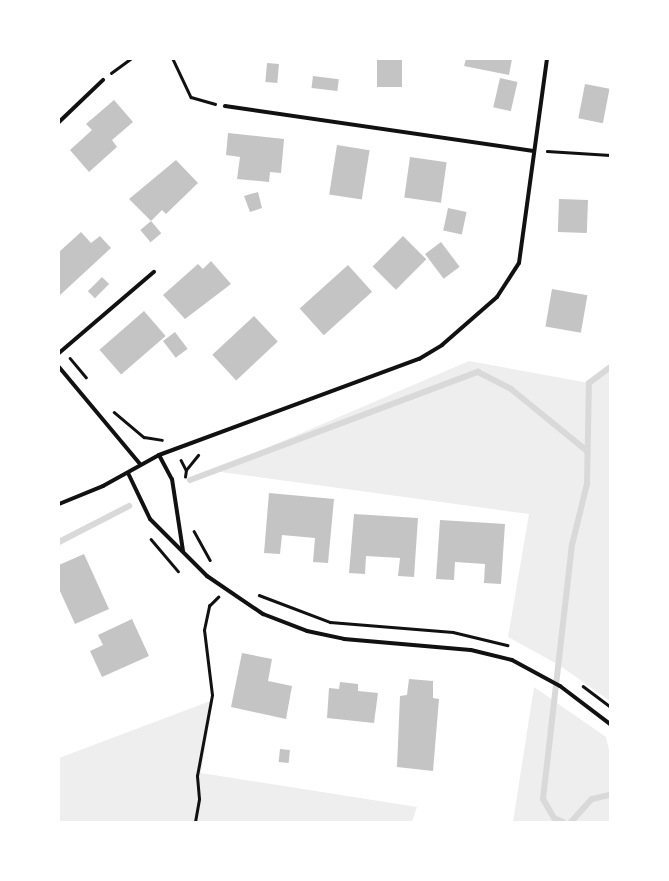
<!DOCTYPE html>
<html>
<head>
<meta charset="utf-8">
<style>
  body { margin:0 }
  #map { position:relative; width:669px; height:881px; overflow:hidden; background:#fff; font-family:"Golos Text",sans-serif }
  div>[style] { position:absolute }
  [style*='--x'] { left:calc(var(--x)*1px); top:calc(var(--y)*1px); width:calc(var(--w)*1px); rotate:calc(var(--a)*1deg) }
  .green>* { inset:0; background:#eee }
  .stream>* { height:6px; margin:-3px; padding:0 3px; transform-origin:3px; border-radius:3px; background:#d9d9d9 }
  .building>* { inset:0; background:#c4c4c4; transform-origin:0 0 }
  .path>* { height:2.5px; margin:-1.25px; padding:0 1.25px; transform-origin:1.25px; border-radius:1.25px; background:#111 }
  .minor>* { height:4px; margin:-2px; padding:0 2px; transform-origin:2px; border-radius:2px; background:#111 }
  span { translate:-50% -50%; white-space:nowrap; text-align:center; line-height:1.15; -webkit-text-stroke:3px #fff; paint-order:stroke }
  .frame { position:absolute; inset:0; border:60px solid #fff; pointer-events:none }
</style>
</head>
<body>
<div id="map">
  <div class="green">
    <div style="clip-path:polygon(469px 361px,589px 383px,610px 367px,610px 701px,559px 665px,508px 637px,529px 514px,213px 471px)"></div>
    <div style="clip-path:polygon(534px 687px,606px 737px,610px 754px,610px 822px,513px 822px)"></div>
    <div style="clip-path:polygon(213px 700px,201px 773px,417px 807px,412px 822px,59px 822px,59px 758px)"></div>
  </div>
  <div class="stream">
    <div style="--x:190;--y:480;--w:308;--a:-20.6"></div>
    <div style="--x:478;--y:372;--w:37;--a:27"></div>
    <div style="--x:511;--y:389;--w:98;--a:39.2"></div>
    <div style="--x:59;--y:542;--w:79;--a:-27.2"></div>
    <div style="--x:563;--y:822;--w:10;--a:-156"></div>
    <div style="--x:554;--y:818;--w:22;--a:-120"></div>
    <div style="--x:543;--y:799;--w:256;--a:-83.5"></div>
    <div style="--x:572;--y:545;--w:63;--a:-76.2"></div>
    <div style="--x:587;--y:484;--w:101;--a:-88.9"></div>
    <div style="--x:589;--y:383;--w:26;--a:-37"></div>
    <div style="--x:571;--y:822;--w:31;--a:-48"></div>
    <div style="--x:592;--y:799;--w:18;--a:-13"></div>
  </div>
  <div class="building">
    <div style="left:377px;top:59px;width:25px;height:28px"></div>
    <div style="clip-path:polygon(466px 59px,512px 59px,509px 75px,464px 66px)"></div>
    <div style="left:267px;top:63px;width:12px;height:19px;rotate:5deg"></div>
    <div style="left:313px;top:76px;width:26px;height:12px;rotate:7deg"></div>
    <div style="left:500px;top:78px;width:18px;height:30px;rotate:13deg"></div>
    <div style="left:585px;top:84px;width:25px;height:35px;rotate:11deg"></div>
    <div style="clip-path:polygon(114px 100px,133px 122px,112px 140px,117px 147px,89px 172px,70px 150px,92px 130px,86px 124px)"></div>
    <div style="clip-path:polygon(228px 133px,284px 139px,281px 173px,270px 172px,269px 182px,237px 179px,240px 157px,226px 155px)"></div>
    <div style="left:337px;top:145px;width:33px;height:50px;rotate:9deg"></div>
    <div style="left:410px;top:157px;width:37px;height:41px;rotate:8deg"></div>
    <div style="clip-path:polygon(176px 160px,198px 183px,166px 214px,162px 210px,151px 221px,129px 199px)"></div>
    <div style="clip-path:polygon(258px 192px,262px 208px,250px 212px,244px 196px)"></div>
    <div style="left:559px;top:199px;width:29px;height:33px;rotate:2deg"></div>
    <div style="left:448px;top:208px;width:19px;height:23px;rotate:12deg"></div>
    <div style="left:151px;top:221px;width:16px;height:14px;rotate:50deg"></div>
    <div style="clip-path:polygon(81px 232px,91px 243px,100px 236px,111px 248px,59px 296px,59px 252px)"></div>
    <div style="left:403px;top:236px;width:33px;height:43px;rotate:45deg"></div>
    <div style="left:441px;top:242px;width:31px;height:20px;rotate:53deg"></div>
    <div style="clip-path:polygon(211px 261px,231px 284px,185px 319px,163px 295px,198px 264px,203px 269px)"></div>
    <div style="left:348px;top:265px;width:36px;height:65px;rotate:48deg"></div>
    <div style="left:102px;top:277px;width:10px;height:20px;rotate:45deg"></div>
    <div style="left:552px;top:289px;width:36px;height:38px;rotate:10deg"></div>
    <div style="left:144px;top:311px;width:33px;height:59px;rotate:49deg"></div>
    <div style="left:254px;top:316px;width:35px;height:57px;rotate:47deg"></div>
    <div style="left:175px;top:332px;width:21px;height:15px;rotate:53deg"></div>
    <div style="clip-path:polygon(269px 493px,334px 499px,328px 563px,313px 562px,315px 538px,282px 535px,280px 554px,264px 553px)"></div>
    <div style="clip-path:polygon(354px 514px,418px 518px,414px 577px,398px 576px,400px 558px,366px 556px,365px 574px,349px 573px)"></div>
    <div style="clip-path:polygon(440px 520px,505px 524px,501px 584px,484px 583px,485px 564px,455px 562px,454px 580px,436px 579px)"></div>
    <div style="clip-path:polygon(84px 554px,109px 609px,75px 624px,59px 589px,59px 565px)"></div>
    <div style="clip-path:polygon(132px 619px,149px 656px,102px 677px,90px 651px,103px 645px,98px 635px)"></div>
    <div style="clip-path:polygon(242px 653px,272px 659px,268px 681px,292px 686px,286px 719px,231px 707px)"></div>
    <div style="clip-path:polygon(409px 679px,433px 681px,433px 698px,439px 699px,433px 771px,397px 767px,400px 696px,407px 695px)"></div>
    <div style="clip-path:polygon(340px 682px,358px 684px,358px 691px,378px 693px,374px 723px,327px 718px,329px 688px,339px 689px)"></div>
    <div style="left:280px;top:749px;width:10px;height:13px;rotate:6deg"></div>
  </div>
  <div class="path">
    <div style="--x:173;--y:59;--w:42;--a:64.7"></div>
    <div style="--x:191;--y:97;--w:25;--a:16"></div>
    <div style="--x:111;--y:73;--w:24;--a:-36"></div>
    <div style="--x:547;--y:151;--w:63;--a:3.6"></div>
    <div style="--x:70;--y:358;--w:25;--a:50"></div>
    <div style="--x:114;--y:412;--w:39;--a:40"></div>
    <div style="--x:144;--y:437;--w:18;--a:9"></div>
    <div style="--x:181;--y:460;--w:11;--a:63"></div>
    <div style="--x:185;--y:477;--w:7;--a:-82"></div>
    <div style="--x:186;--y:470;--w:19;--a:-51"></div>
    <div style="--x:194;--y:531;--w:33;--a:61"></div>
    <div style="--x:151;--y:539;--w:42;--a:49.8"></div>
    <div style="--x:259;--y:595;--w:76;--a:20.8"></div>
    <div style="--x:330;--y:622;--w:123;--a:4.6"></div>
    <div style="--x:453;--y:632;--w:56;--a:13.5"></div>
    <div style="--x:583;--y:686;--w:34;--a:37"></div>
    <div style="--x:195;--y:822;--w:23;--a:-80"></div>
    <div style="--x:199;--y:799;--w:23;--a:-95"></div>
    <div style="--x:197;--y:776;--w:82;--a:-79.5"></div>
    <div style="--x:212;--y:695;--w:65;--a:-97"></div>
    <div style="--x:204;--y:630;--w:25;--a:-78"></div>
    <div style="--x:209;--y:606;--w:13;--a:-45"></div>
  </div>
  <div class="minor">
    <div style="--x:225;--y:106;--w:310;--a:8.3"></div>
    <div style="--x:59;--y:122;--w:61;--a:-43.7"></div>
    <div style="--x:59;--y:353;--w:125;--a:-40.5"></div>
    <div style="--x:59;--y:367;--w:126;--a:50.1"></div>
    <div style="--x:159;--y:455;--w:27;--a:62"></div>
    <div style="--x:172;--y:479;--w:73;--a:81.3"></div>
    <div style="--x:128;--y:473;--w:51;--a:64.4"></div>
    <div style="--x:150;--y:519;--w:81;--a:45"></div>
    <div style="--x:207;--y:576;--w:68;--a:34.2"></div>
    <div style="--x:263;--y:614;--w:47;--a:21.1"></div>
    <div style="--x:307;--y:631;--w:38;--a:12"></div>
    <div style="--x:344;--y:639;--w:127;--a:5"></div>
    <div style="--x:471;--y:650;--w:42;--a:13.7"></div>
    <div style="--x:512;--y:660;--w:55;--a:28.4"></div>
    <div style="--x:560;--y:686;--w:63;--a:37.2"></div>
    <div style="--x:59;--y:504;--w:48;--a:-22.2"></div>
    <div style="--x:103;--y:486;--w:64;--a:-29"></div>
    <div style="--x:159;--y:455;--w:277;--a:-20.3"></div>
    <div style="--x:419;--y:359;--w:27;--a:-31"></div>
    <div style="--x:442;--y:345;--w:73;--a:-41.1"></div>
    <div style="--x:497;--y:297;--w:40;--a:-57.1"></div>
    <div style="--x:519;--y:263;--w:206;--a:-82.2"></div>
  </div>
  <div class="frame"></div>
</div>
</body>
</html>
